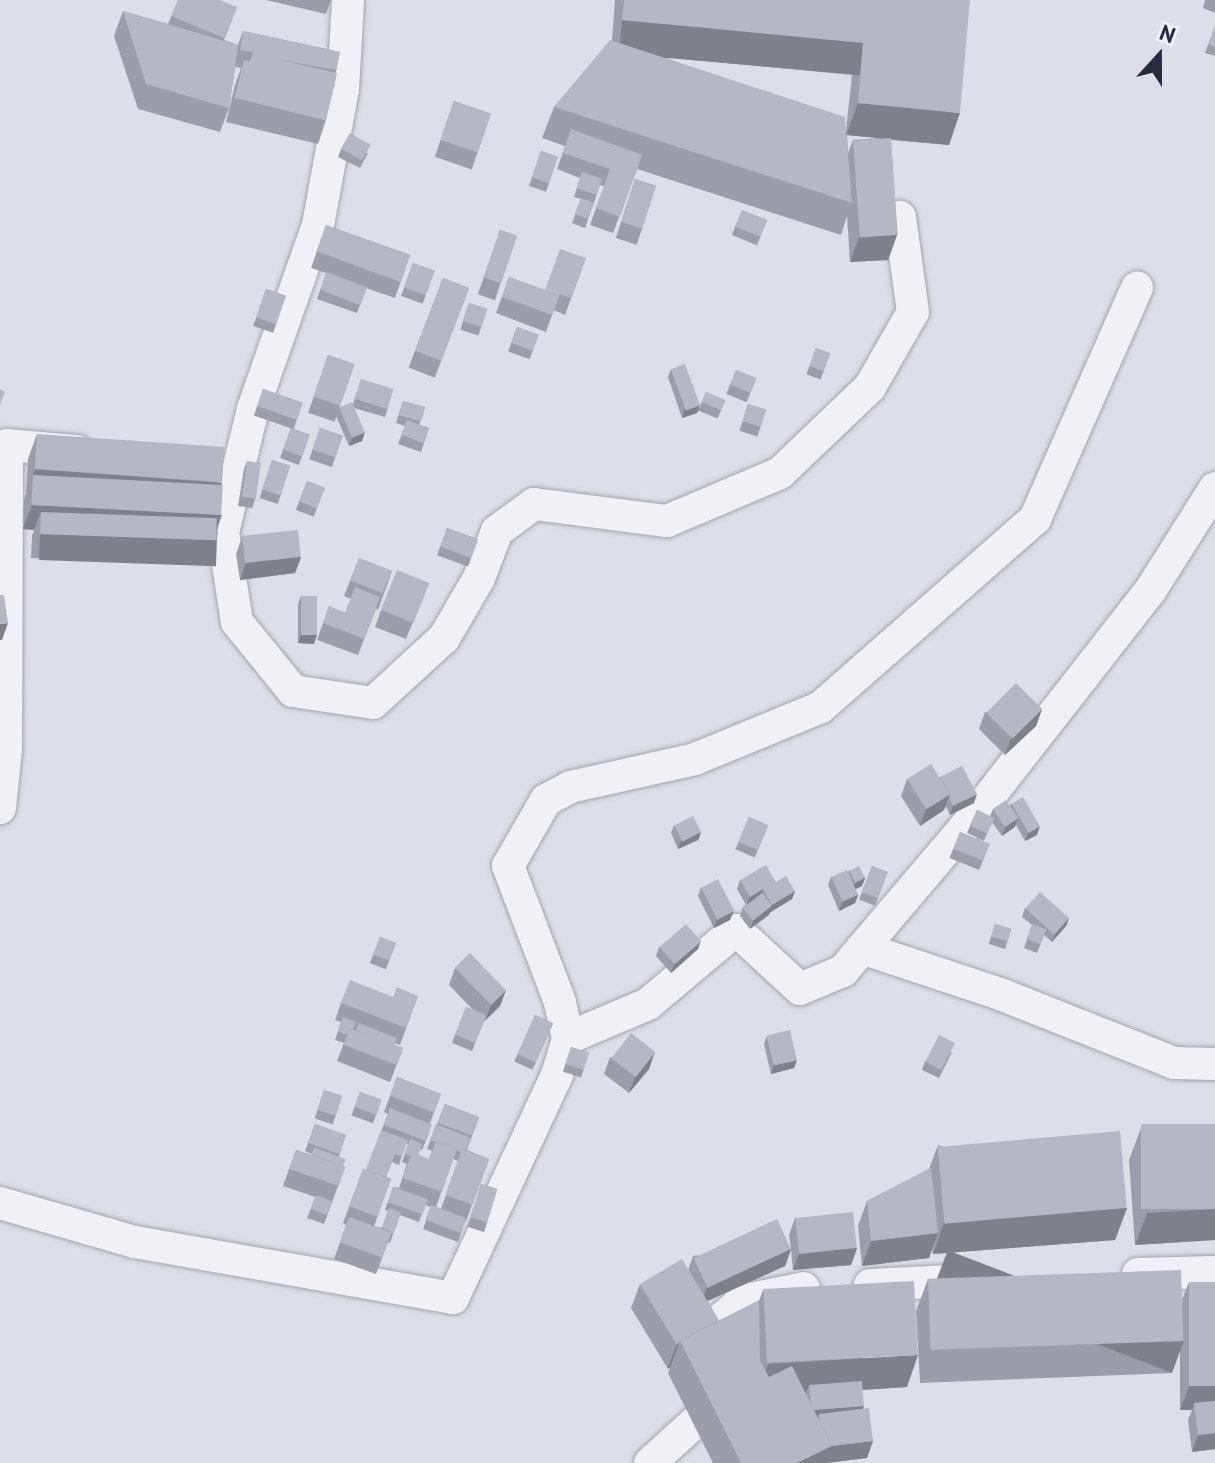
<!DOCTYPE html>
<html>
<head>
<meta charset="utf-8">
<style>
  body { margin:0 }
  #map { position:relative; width:1215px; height:1463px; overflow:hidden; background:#dddfe8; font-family:"PT Sans",sans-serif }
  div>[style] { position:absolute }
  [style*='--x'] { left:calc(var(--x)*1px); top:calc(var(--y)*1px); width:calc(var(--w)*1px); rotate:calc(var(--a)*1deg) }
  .roads { filter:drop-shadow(0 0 2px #a2a5b2) drop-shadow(0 0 2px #a2a5b2) }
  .minor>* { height:32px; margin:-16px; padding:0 16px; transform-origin:16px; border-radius:16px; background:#f0f1f6 }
  .wall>* { inset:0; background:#9b9ea9; transform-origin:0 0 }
  .shaded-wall>* { inset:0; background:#7e818a; transform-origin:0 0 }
  .building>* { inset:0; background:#b4b8c5; transform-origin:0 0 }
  span { translate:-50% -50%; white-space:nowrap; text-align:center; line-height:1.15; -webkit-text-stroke:8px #eceff5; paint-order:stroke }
  .north { position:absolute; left:1119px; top:16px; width:80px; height:80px; -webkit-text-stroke:6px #eceff5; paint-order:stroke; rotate:21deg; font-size:22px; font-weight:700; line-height:32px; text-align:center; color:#262b3f }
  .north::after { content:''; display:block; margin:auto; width:28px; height:36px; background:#262b3f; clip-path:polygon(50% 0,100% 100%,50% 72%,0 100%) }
</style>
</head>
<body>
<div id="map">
  <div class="roads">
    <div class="minor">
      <div style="--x:348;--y:0;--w:89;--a:93.2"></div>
      <div style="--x:343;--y:89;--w:138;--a:100.4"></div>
      <div style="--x:318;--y:225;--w:195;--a:109.5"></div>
      <div style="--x:253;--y:409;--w:127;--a:103.7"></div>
      <div style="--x:223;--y:532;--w:91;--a:81.2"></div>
      <div style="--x:237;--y:622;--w:89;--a:50.9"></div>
      <div style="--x:293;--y:691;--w:81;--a:8.5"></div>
      <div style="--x:373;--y:703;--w:96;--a:-42.5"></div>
      <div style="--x:444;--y:638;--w:69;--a:-59.7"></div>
      <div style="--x:479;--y:578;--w:50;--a:-69"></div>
      <div style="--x:497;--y:531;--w:46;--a:-36.1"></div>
      <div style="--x:534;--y:504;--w:134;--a:7.3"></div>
      <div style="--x:667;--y:521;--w:123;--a:-23"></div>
      <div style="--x:780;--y:473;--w:124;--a:-43.7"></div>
      <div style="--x:870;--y:387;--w:86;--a:-60.2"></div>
      <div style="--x:913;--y:312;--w:96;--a:-97.8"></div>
      <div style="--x:0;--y:808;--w:59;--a:-84.2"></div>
      <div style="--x:6;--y:749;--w:304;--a:-89.8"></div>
      <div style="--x:7;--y:445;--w:70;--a:4.9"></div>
      <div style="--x:862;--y:948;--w:145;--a:18.4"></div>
      <div style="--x:1000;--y:994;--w:187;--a:21.6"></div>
      <div style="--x:1174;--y:1063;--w:41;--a:1.4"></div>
      <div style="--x:568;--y:1038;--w:37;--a:-103"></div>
      <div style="--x:560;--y:1002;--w:146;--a:-110.9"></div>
      <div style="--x:508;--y:866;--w:76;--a:-60.1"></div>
      <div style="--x:546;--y:800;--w:27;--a:-28"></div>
      <div style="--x:570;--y:787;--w:128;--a:-12.6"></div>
      <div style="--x:695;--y:759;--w:136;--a:-22.4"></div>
      <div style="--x:821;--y:707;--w:285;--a:-41.3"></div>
      <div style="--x:1035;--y:519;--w:253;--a:-66.2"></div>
      <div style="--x:0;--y:1203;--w:141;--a:16.1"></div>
      <div style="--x:135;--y:1242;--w:323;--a:10"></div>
      <div style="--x:453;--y:1298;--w:246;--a:-65"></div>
      <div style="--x:557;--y:1075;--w:39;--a:-73"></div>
      <div style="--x:568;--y:1038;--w:87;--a:-23"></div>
      <div style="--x:648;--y:1004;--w:115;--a:-40.1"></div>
      <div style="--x:736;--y:930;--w:87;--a:42.7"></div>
      <div style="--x:800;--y:989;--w:47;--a:-22.7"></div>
      <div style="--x:843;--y:971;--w:192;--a:-49.7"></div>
      <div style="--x:967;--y:825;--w:297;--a:-52"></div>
      <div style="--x:1150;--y:591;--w:122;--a:-57.7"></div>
      <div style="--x:1138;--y:1274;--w:77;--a:-1.5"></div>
      <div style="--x:870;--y:1285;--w:102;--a:-2.8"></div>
      <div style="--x:650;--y:1463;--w:113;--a:-42.1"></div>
      <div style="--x:734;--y:1387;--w:71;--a:-98.1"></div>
      <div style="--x:724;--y:1317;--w:24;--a:-42"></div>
      <div style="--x:742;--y:1301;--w:63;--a:-11.8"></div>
    </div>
  </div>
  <div class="wall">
    <div style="clip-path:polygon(178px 0,237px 7px,224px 40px,238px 45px,243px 31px,340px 52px,326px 120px,318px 144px,226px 122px,235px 85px,241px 68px,235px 67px,229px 108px,220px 132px,138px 109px,114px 36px,123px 11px,168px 24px)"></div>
    <div style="clip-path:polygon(266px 0,331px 0,326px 14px)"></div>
    <div style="clip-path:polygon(evenodd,615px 0,970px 0,949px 145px,891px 140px,897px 235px,888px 260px,850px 262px,847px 216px,841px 235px,637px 169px,613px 233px,590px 225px,604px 186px,600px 185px,585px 228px,572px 223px,581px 199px,574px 197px,580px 178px,557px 169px,565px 146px,542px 138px,554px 107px,612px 40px,615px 0,664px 57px,852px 75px,846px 131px,664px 57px,615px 0,847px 135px,880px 138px,853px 140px,848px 153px,847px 135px)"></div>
    <div style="clip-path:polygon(1205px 0,1215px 0,1215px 13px,1203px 8px)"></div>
    <div style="clip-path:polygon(1215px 26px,1215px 56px,1205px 53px)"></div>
    <div style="left:454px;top:101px;width:39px;height:59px;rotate:19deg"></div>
    <div style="clip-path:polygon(341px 149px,368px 153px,360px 168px,338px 157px)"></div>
    <div style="left:541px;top:151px;width:18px;height:37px;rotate:19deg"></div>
    <div style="left:635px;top:179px;width:22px;height:62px;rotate:18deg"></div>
    <div style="left:742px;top:210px;width:27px;height:27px;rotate:22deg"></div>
    <div style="clip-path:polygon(326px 225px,410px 255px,395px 298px,366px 288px,357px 313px,317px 299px,326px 273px,311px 268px)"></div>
    <div style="left:500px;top:230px;width:18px;height:68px;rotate:19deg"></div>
    <div style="clip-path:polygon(586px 258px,565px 315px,554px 310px,546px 332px,496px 313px,509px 277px,545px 290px)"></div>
    <div style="left:413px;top:263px;width:23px;height:35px;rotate:20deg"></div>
    <div style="left:443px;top:278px;width:28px;height:96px;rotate:21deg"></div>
    <div style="left:266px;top:289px;width:21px;height:39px;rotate:19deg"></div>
    <div style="left:469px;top:303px;width:19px;height:28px;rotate:18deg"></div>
    <div style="left:517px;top:327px;width:23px;height:26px;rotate:20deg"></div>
    <div style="left:816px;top:348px;width:15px;height:28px;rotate:20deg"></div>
    <div style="left:328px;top:355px;width:28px;height:61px;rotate:19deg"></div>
    <div style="clip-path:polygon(671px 369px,700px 405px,697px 413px,682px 418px,668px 377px)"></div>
    <div style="left:736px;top:370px;width:22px;height:26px;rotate:22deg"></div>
    <div style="clip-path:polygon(361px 379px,388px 408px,385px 417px,354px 408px,362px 441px,349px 446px,336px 416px,339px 408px,353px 404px)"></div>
    <div style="left:263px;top:389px;width:42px;height:28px;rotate:19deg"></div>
    <div style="left:706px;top:392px;width:21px;height:20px;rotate:23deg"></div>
    <div style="clip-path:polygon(403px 401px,425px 407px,419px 425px,429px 428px,421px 452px,398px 444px,405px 426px,396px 423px)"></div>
    <div style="left:748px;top:404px;width:19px;height:28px;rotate:18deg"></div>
    <div style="left:291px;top:428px;width:20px;height:32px;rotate:20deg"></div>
    <div style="left:320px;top:428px;width:24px;height:33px;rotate:19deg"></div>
    <div style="clip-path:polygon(37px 434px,222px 483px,217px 540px,208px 565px,31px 558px,32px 536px,34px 530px,23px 529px,24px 500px,26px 494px,28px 459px)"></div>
    <div style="left:272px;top:460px;width:19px;height:40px;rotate:18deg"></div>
    <div style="clip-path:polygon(247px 461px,255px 500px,252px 508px,238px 506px,244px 469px)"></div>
    <div style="left:307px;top:481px;width:19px;height:31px;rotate:21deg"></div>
    <div style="left:447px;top:528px;width:33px;height:29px;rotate:20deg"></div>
    <div style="clip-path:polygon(242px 537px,301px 557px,295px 573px,240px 580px,236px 554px)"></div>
    <div style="clip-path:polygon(359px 558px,392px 571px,378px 610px,376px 609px,358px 655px,317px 640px,329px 606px,345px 613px,351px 599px,344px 596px)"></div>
    <div style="clip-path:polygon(429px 583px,406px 639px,375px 627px,381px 610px)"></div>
    <div style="clip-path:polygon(301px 596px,314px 644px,298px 643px,298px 604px)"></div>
    <div style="clip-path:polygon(1042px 709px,1036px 726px,1005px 755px,979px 729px,985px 712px)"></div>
    <div style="clip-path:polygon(940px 777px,974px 803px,950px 815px,946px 806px,944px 810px,920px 826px,901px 796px,907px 779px)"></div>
    <div style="clip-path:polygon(1011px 803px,1037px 835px,1025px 841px,1016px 825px,1002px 836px,992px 822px,984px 841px,967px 833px,977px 810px,990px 816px,993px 809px,1010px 806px)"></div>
    <div style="left:749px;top:817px;width:21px;height:35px;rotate:23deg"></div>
    <div style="clip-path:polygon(674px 825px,701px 832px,698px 840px,678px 849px,671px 833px)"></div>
    <div style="left:960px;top:832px;width:32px;height:28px;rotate:22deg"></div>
    <div style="left:872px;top:866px;width:17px;height:36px;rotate:21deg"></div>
    <div style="clip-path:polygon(849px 870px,865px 878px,862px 886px,855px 889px,858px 895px,855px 903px,839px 911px,828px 885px,831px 877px,848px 873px)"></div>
    <div style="clip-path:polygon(740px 880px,776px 882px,795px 891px,792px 899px,769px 913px,750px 929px,740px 916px,743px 907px,746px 905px,737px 889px)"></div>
    <div style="clip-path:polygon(701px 887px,730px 920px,714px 928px,698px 896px)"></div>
    <div style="clip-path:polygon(1025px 908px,1069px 918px,1066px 926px,1052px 942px,1044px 935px,1037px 953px,1024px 948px,1032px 925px,1022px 917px)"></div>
    <div style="left:995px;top:924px;width:17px;height:21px;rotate:17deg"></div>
    <div style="left:380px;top:937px;width:17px;height:28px;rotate:21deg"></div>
    <div style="clip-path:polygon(659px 947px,698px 949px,671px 973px,656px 956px)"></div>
    <div style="clip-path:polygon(455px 968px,506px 990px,500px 1006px,484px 1021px,472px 1051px,452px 1043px,466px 1007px,473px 1010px,449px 985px)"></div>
    <div style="clip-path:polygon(418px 996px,400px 1045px,395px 1043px,394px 1045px,403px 1048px,390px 1082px,337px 1061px,344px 1043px,335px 1040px,341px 1022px,335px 1020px,341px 1003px,393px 997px)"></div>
    <div style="left:535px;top:1015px;width:20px;height:51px;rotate:24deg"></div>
    <div style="clip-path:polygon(767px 1036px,797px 1060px,794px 1068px,771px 1074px,764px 1044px)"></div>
    <div style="left:571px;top:1047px;width:19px;height:26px;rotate:18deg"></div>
    <div style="clip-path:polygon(952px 1052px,939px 1078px,922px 1070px,925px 1061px)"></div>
    <div style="clip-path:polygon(610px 1057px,649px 1069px,629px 1093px,604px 1074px)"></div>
    <div style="clip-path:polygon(evenodd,397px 1077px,441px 1094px,430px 1123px,429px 1133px,422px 1150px,420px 1149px,418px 1155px,429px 1159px,432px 1151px,427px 1149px,445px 1104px,479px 1117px,467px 1150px,489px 1159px,466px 1221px,465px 1221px,458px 1242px,423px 1229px,431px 1207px,425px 1205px,419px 1222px,400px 1215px,390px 1243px,388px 1242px,376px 1274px,334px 1259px,346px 1225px,343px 1223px,363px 1169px,366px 1170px,388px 1114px,384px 1112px,397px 1077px,406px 1143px,408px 1144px,402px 1162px,407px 1164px,399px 1188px,393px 1187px,385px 1210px,388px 1211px,382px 1228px,374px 1226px,391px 1179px,386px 1177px,392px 1162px,399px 1165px,406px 1143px,397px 1077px,453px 1159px,458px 1161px,441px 1209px,436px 1207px,453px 1159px)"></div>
    <div style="left:324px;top:1090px;width:19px;height:30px;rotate:18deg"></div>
    <div style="left:360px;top:1092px;width:23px;height:25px;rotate:20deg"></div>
    <div style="clip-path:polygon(315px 1124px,346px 1135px,339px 1156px,343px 1166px,345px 1167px,324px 1224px,307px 1218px,315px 1197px,283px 1186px,296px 1150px,312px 1155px,312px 1154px,305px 1151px)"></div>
    <div style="clip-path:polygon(1215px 1124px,1215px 1240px,1135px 1245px,1129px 1160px,1141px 1128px)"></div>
    <div style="clip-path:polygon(938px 1145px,1127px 1208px,1115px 1240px,933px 1254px,932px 1249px,929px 1258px,862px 1266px,858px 1226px,867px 1201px,929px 1169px)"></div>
    <div style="left:481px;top:1184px;width:17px;height:45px;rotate:17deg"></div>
    <div style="clip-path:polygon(795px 1218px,857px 1248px,851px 1265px,793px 1270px,791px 1250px,785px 1266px,707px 1301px,718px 1321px,759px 1301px,763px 1290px,907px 1387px,862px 1390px,863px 1409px,873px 1441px,867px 1458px,826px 1463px,713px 1463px,668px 1373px,670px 1368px,668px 1369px,631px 1308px,640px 1284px,688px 1270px,693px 1256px,791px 1248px,789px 1235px)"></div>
    <div style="clip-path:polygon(928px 1279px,1182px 1300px,1189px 1282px,1215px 1282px,1215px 1449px,1192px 1452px,1188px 1420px,1192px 1410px,1180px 1410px,1180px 1351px,1172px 1373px,920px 1383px,916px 1311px)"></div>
  </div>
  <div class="shaded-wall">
    <div style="left:622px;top:20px;width:242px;height:34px;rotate:5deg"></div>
    <div style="clip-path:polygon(858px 103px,960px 113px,949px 145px,846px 135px)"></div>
    <div style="clip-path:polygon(897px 235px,888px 260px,850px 262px,859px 237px)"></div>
    <div style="clip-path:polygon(700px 405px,697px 413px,682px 418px,685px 409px)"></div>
    <div style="clip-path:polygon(365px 432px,362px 441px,349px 446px,352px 438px)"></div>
    <div style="clip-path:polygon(35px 469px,222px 483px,213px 507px,33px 475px,26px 494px)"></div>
    <div style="clip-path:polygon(32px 505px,222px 515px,213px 539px,41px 512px,34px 530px,23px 529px)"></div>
    <div style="left:40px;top:534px;width:177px;height:26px;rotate:2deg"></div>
    <div style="clip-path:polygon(301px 557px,295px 573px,240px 580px,246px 563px)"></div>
    <div style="clip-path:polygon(8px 623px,2px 640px,0 640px,0 624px)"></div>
    <div style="clip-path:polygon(301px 635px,317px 635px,314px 644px,298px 643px)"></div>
    <div style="clip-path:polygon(1042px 709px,1036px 726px,1005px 755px,1011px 738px)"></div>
    <div style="clip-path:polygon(950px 794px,944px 810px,920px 826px,926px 809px)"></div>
    <div style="clip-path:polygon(977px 794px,974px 803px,950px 815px,953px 806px)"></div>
    <div style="clip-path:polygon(1018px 818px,1015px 827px,1002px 836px,1005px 827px)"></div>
    <div style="clip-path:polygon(1040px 826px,1037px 835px,1025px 841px,1028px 833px)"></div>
    <div style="clip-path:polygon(701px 832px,698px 840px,678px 849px,681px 841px)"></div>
    <div style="clip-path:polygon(865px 878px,862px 886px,852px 891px,855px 883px)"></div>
    <div style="clip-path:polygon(763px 889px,760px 898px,747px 905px,750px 897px)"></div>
    <div style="clip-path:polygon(795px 891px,792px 899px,769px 913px,772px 905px)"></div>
    <div style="clip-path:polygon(858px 895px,855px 903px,839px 911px,842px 902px)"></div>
    <div style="clip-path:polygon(772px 906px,769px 915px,750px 929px,753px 921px)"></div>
    <div style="clip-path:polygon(734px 911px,730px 920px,714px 928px,717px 919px)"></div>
    <div style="clip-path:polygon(1069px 918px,1066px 926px,1052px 942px,1055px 934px)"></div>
    <div style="clip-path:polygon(701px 941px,698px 949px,671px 973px,674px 964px)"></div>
    <div style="clip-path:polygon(506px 990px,500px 1006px,485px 1021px,491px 1005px)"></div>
    <div style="clip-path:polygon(655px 1052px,649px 1069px,629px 1093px,635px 1077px)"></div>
    <div style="clip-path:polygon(797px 1060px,794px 1068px,771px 1074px,774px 1065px)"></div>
    <div style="clip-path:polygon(1127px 1208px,1115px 1240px,933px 1254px,944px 1222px)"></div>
    <div style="clip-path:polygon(1215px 1209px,1215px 1240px,1135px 1245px,1147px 1213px)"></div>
    <div style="clip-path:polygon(938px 1233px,929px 1258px,862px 1266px,871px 1241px)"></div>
    <div style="clip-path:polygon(857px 1248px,851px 1265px,793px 1270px,799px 1254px)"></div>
    <div style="clip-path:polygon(791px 1249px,785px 1266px,701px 1304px,707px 1287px)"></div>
    <div style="left:1184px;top:1341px;width:34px;height:253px;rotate:111deg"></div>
    <div style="left:679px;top:1344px;width:26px;height:2px;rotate:111deg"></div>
    <div style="clip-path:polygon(918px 1355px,907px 1387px,810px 1393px,809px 1385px,806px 1393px,756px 1396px,768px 1364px)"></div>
    <div style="clip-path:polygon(1189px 1386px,1215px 1386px,1215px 1410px,1194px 1403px,1192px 1410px,1180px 1410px)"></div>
    <div style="clip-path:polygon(864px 1406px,858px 1423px,819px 1414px,815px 1426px,811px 1410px)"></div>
    <div style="clip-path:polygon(1215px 1433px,1215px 1449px,1192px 1452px,1198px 1435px)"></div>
    <div style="clip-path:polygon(873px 1441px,867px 1458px,826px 1463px,797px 1463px,823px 1447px)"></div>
  </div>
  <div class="building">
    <div style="clip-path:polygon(178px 0,220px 0,237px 7px,224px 38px,171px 16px)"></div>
    <div style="clip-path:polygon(624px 0,970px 0,960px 113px,858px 103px,863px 43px,622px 20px)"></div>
    <div style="clip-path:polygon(123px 11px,238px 45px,229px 108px,146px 84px)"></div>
    <div style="clip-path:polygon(1215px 26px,1215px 47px,1208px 44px)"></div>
    <div style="clip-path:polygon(243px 31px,340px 52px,336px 70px,276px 59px,337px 73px,335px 83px,250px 62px,253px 52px,240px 50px)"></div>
    <div style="clip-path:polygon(610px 40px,845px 117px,852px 203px,554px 107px)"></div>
    <div style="left:244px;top:60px;width:94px;height:39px;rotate:14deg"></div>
    <div style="left:454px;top:101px;width:39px;height:41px;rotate:19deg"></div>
    <div style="clip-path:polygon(571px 129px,642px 155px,620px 217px,596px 208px,610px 169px,563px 153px)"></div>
    <div style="left:350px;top:133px;width:24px;height:18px;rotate:30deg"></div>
    <div style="left:891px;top:138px;width:97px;height:38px;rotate:86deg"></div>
    <div style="left:541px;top:151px;width:18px;height:28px;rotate:19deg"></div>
    <div style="left:582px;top:172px;width:21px;height:17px;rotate:19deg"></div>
    <div style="left:635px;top:179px;width:22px;height:45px;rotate:18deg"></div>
    <div style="left:581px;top:198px;width:14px;height:17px;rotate:21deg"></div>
    <div style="left:742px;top:210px;width:27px;height:18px;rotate:22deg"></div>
    <div style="left:326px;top:225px;width:89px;height:28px;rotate:20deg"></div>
    <div style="left:500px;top:230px;width:18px;height:50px;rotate:19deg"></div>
    <div style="clip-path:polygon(560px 249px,586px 258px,571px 298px,560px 294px,552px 315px,502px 297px,509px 277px,545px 290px)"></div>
    <div style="left:413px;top:263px;width:23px;height:26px;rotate:20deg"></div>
    <div style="left:327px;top:272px;width:43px;height:19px;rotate:21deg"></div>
    <div style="left:443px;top:278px;width:28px;height:78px;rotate:21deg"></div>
    <div style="left:266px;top:289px;width:21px;height:30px;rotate:19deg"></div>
    <div style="left:469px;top:303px;width:19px;height:19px;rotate:18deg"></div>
    <div style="left:517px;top:327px;width:23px;height:17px;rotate:20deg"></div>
    <div style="left:816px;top:348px;width:15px;height:19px;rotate:20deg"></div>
    <div style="left:328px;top:355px;width:28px;height:44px;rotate:19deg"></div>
    <div style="left:685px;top:364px;width:44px;height:15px;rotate:70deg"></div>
    <div style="left:736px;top:370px;width:22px;height:16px;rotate:22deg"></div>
    <div style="left:361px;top:379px;width:34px;height:21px;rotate:17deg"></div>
    <div style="clip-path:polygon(0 389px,5px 392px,0 405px)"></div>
    <div style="left:263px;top:389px;width:42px;height:18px;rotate:19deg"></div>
    <div style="left:706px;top:392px;width:21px;height:11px;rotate:23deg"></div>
    <div style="left:403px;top:401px;width:23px;height:15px;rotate:15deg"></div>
    <div style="left:352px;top:402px;width:33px;height:14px;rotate:67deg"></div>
    <div style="left:748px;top:404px;width:19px;height:18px;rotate:18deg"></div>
    <div style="left:407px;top:420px;width:23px;height:16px;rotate:20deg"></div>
    <div style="left:291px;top:428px;width:20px;height:23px;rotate:20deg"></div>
    <div style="left:320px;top:428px;width:24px;height:23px;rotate:19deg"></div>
    <div style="left:37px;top:434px;width:188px;height:35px;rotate:4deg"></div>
    <div style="left:272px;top:460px;width:19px;height:31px;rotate:18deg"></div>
    <div style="left:247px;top:461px;width:14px;height:36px;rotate:8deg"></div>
    <div style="left:33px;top:475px;width:190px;height:30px;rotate:3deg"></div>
    <div style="left:307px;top:481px;width:19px;height:22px;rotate:21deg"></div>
    <div style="left:41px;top:512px;width:176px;height:22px;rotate:2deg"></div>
    <div style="left:447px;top:528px;width:33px;height:20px;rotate:20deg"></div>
    <div style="left:298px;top:530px;width:27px;height:56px;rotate:84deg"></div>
    <div style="left:359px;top:558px;width:35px;height:24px;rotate:22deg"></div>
    <div style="left:397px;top:570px;width:35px;height:43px;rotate:22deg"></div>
    <div style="clip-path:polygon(355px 587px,380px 597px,364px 639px,323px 623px,329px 606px,345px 613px)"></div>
    <div style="clip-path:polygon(0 595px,4px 595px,8px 623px,0 624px)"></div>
    <div style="left:301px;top:596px;width:16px;height:39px"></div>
    <div style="left:1016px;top:683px;width:37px;height:42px;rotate:45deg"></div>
    <div style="left:931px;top:764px;width:36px;height:28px;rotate:58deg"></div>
    <div style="clip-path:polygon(962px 766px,977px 794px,953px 806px,949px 797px,950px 794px,940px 777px)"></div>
    <div style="left:1023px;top:797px;width:34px;height:13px;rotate:60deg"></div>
    <div style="left:1006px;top:800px;width:22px;height:16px;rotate:56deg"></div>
    <div style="left:977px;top:810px;width:19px;height:17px;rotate:25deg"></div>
    <div style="left:693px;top:816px;width:18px;height:21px;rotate:63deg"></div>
    <div style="left:749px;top:817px;width:21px;height:27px;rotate:23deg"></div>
    <div style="left:960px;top:832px;width:32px;height:18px;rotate:22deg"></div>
    <div style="clip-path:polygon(766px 865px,776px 882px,786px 876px,795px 891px,772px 905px,763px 889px,750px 897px,740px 880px)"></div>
    <div style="left:859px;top:866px;width:13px;height:11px;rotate:63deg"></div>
    <div style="left:872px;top:866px;width:17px;height:28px;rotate:21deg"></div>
    <div style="left:847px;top:870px;width:27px;height:17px;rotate:66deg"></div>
    <div style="left:718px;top:879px;width:36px;height:19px;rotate:63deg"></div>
    <div style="left:1040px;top:892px;width:39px;height:22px;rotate:42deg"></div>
    <div style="left:762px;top:893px;width:16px;height:24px;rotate:52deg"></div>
    <div style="left:686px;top:924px;width:23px;height:35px;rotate:49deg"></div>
    <div style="left:995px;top:924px;width:17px;height:13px;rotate:17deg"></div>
    <div style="left:1032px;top:924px;width:15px;height:16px;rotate:20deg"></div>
    <div style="left:380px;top:937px;width:17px;height:19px;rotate:21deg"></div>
    <div style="left:470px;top:953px;width:52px;height:21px;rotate:46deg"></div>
    <div style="clip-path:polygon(350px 980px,393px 997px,397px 987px,418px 996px,406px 1028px,341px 1003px)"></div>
    <div style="left:466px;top:1007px;width:22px;height:30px;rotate:22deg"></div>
    <div style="left:535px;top:1015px;width:20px;height:43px;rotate:24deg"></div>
    <div style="clip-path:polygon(343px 1017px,356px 1022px,353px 1029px,350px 1028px,347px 1035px,338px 1031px)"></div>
    <div style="left:359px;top:1023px;width:41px;height:8px;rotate:22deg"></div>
    <div style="left:350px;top:1028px;width:57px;height:18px;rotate:21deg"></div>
    <div style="left:790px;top:1030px;width:31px;height:24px;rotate:77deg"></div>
    <div style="left:631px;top:1033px;width:31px;height:32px;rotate:38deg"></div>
    <div style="left:939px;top:1035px;width:18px;height:30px;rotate:27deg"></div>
    <div style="left:571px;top:1047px;width:19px;height:18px;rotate:18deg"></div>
    <div style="left:397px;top:1077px;width:47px;height:20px;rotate:21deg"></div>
    <div style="left:324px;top:1090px;width:19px;height:21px;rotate:18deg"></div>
    <div style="left:360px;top:1092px;width:23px;height:16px;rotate:20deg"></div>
    <div style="left:445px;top:1104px;width:36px;height:20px;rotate:21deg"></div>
    <div style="left:390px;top:1108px;width:45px;height:18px;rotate:21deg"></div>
    <div style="left:315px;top:1124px;width:33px;height:20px;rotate:20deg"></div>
    <div style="clip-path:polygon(436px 1124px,471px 1138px,467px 1150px,462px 1149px,461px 1152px,456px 1150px,457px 1149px,436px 1141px,435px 1142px,430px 1140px)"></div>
    <div style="left:1215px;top:1124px;width:85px;height:74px;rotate:90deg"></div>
    <div style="clip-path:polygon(381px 1130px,408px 1140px,402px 1156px,395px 1154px,386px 1177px,366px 1170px)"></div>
    <div style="left:1120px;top:1131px;width:77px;height:183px;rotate:85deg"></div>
    <div style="clip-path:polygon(410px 1139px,422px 1144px,418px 1155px,412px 1153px,410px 1156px,405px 1154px)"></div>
    <div style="clip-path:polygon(436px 1141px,457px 1149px,442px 1192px,403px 1178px,412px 1153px,429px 1159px)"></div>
    <div style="left:314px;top:1147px;width:34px;height:8px;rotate:21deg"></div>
    <div style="left:462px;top:1149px;width:29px;height:49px;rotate:20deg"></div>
    <div style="left:296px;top:1150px;width:52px;height:20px;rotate:19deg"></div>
    <div style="clip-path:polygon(931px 1168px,938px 1233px,871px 1241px,867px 1201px)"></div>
    <div style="left:363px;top:1169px;width:30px;height:40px;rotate:20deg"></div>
    <div style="left:481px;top:1184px;width:17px;height:35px;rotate:17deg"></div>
    <div style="left:393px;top:1187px;width:37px;height:16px;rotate:19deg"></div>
    <div style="left:316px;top:1195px;width:17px;height:15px;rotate:21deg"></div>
    <div style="left:431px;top:1205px;width:37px;height:16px;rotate:20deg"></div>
    <div style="clip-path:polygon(389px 1208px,401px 1212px,393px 1234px,391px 1233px,391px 1232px,382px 1228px)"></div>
    <div style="left:853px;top:1212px;width:36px;height:58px;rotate:84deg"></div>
    <div style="left:349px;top:1217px;width:45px;height:27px;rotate:20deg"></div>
    <div style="left:777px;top:1219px;width:33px;height:92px;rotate:65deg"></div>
    <div style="clip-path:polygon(682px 1259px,719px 1320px,680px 1341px,677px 1345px,640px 1284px)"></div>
    <div style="left:1181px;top:1270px;width:71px;height:253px;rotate:88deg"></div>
    <div style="left:914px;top:1281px;width:74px;height:151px;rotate:87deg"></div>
    <div style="left:1189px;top:1282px;width:26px;height:104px"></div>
    <div style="clip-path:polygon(759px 1300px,760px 1361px,769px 1377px,792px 1366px,832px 1446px,797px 1463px,741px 1463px,680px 1341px)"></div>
    <div style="clip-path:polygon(862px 1381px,864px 1406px,814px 1410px,811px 1403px,809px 1385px)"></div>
    <div style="clip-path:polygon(1215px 1401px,1215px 1433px,1198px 1435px,1194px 1403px)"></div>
    <div style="clip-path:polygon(869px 1408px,873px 1441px,832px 1446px,820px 1422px,819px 1414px)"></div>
  </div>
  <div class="north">N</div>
</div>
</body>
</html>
